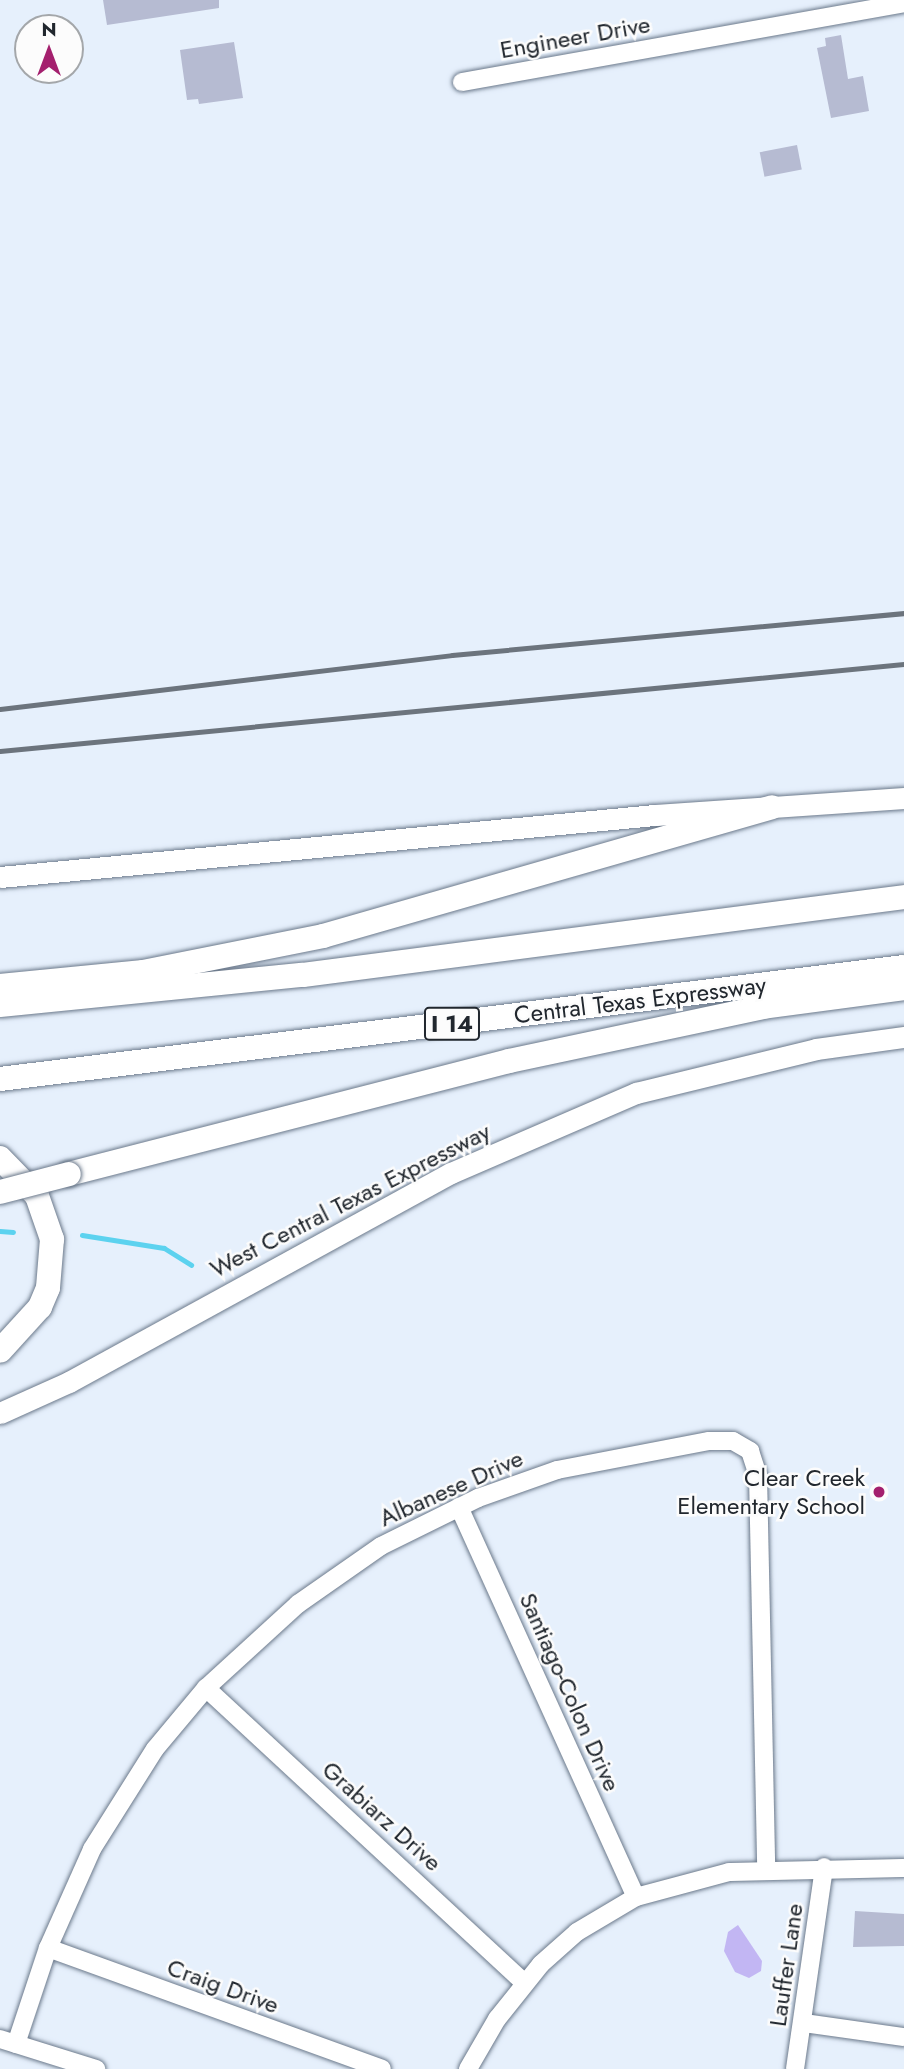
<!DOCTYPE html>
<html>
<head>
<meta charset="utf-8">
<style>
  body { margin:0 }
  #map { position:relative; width:904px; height:2069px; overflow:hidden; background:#e6f0fc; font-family:Jost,sans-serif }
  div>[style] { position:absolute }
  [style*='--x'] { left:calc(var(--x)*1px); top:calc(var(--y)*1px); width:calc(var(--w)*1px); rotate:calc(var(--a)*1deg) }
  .green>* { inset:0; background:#c2b6f3 }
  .stream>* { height:5px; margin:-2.5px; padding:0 2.5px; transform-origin:2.5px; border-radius:2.5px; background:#5cd2ef }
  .building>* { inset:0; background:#b6bbd2; transform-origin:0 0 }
  .roads { filter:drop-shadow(0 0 2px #6b798b) drop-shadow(0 0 2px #6b798b) }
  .minor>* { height:18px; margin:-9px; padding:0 9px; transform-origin:9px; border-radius:9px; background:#fff }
  .major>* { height:21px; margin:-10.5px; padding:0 10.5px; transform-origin:10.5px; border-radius:10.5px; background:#fff }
  .highway>* { height:24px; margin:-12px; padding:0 12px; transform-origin:12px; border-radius:12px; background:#fff }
  .rail>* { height:5px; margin:-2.5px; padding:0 2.5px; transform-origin:2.5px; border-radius:2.5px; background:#6c747d }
  .bridges { filter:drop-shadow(0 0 2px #6b798b) drop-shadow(0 0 2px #6b798b) }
  .highway-bridge>* { height:24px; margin:-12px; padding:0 12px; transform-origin:12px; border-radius:12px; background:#fff }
  .dots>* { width:19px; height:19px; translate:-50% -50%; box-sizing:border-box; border:4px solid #fcfcfc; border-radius:50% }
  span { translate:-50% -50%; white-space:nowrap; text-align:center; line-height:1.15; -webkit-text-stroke:5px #fcfcfc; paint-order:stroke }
  .shield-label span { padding:2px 5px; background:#fcfcfc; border:2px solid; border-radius:5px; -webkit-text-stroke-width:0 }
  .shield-label { font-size:23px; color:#21272e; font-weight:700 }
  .street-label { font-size:24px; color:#21272e }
  .poi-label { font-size:24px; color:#21272e }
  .right { translate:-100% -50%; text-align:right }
  .north { position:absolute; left:14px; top:14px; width:70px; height:70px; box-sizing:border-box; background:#fcfcfc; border:2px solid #a4a7aa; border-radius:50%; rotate:0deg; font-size:19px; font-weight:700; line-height:28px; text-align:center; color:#21272e }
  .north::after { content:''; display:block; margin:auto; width:24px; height:32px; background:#a4206e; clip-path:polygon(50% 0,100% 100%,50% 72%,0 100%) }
</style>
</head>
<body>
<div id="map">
  <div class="green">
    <div style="clip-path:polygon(738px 1925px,762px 1961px,761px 1971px,749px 1978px,735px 1972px,724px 1951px,728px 1932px)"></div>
  </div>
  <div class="stream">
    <div style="--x:0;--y:1231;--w:13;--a:4"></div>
    <div style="--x:82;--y:1235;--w:83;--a:9"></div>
    <div style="--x:164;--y:1248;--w:32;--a:32"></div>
  </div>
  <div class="building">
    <div style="clip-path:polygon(103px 0,219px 0,219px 8px,107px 25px)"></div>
    <div style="clip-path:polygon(841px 35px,848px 79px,863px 76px,869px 111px,831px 118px,817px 48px,826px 46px,825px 38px)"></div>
    <div style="clip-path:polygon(234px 42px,243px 98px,199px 104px,198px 99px,187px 100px,180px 50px)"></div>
    <div style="left:797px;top:145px;width:25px;height:38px;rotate:79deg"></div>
    <div style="clip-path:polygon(855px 1911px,904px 1914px,904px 1946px,853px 1947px)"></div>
  </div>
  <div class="roads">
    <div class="minor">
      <div style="--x:462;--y:82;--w:449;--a:-10.1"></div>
      <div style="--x:459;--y:1507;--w:428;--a:65.6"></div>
      <div style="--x:206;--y:1688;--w:433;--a:42.8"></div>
      <div style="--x:48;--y:1948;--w:355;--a:19.9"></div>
      <div style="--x:804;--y:2023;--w:101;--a:8"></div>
      <div style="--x:0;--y:2039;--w:101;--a:17.4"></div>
      <div style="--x:16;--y:2044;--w:101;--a:-71.6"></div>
      <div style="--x:48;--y:1948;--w:108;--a:-66"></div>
      <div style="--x:92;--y:1849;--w:118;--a:-57.8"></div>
      <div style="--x:155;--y:1749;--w:80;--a:-50.1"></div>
      <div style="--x:206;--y:1688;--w:125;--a:-42.4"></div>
      <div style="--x:298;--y:1604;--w:101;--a:-34.9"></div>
      <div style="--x:381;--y:1546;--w:108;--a:-26.3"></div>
      <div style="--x:478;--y:1498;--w:84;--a:-19.5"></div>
      <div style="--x:557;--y:1470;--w:155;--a:-10.8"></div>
      <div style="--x:709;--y:1441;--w:24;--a:0"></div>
      <div style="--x:733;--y:1441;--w:20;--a:30"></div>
      <div style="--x:750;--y:1451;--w:25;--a:72"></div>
      <div style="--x:758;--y:1475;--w:393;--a:88.8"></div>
      <div style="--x:468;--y:2069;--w:58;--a:-59.9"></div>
      <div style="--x:497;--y:2019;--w:70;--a:-51.3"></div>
      <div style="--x:541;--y:1964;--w:48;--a:-41.6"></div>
      <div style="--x:577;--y:1932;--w:69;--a:-30.7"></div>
      <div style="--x:636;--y:1897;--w:96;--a:-15"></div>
      <div style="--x:729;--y:1872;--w:175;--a:-1.3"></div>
      <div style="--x:795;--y:2069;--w:204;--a:-81.8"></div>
    </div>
    <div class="major">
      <div style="--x:0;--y:877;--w:658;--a:-5.41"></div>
      <div style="--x:655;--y:815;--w:250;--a:-3.9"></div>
      <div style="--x:0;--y:1413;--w:76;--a:-24.2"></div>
      <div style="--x:69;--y:1382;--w:435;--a:-28.7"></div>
      <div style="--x:451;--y:1173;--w:202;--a:-23.4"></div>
      <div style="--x:636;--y:1093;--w:185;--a:-13.7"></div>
      <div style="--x:816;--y:1049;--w:89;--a:-7.8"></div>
    </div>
    <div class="highway">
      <div style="--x:0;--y:986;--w:144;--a:-5.6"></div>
      <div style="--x:143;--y:972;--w:184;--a:-11.3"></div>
      <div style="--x:323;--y:936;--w:467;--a:-16"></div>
      <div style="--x:0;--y:1005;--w:304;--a:-5.7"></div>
      <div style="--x:303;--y:975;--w:606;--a:-7.39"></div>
      <div style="--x:0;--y:1079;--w:911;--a:-7.06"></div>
      <div style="--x:0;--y:1158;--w:53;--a:45.8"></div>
      <div style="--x:37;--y:1196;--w:46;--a:70.8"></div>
      <div style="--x:52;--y:1239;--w:49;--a:94.7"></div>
      <div style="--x:48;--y:1288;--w:21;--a:113"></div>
      <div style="--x:40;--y:1307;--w:59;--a:132.3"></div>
      <div style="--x:69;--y:1174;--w:454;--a:-14.4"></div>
      <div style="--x:509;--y:1061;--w:259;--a:-12"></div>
      <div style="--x:762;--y:1007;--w:143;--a:-7.6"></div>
    </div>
  </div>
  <div class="rail">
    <div style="--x:0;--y:709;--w:455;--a:-6.8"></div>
    <div style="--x:452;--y:655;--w:454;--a:-5.3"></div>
    <div style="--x:0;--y:751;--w:908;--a:-5.5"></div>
  </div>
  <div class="bridges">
    <div class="highway-bridge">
      <div style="--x:0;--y:1192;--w:71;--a:-14.6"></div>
    </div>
  </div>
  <div class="dots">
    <div style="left:879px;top:1492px;background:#a4206e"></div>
  </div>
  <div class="shield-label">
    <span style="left:452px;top:1024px">I 14</span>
  </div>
  <div class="street-label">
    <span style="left:575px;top:37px;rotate:-10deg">Engineer Drive</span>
    <span style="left:640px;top:1000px;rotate:-7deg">Central Texas Expressway</span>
    <span style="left:350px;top:1200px;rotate:-27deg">West Central Texas Expressway</span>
    <span style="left:451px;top:1488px;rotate:-24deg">Albanese Drive</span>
    <span style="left:570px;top:1692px;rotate:66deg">Santiago-Colon Drive</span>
    <span style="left:382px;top:1816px;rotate:42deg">Grabiarz Drive</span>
    <span style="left:786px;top:1965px;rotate:-82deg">Lauffer Lane</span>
    <span style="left:223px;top:1986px;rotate:20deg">Craig Drive</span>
  </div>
  <div class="poi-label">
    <span class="right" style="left:865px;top:1492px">Clear Creek<br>Elementary School</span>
  </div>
  <div class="north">N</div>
</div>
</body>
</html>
